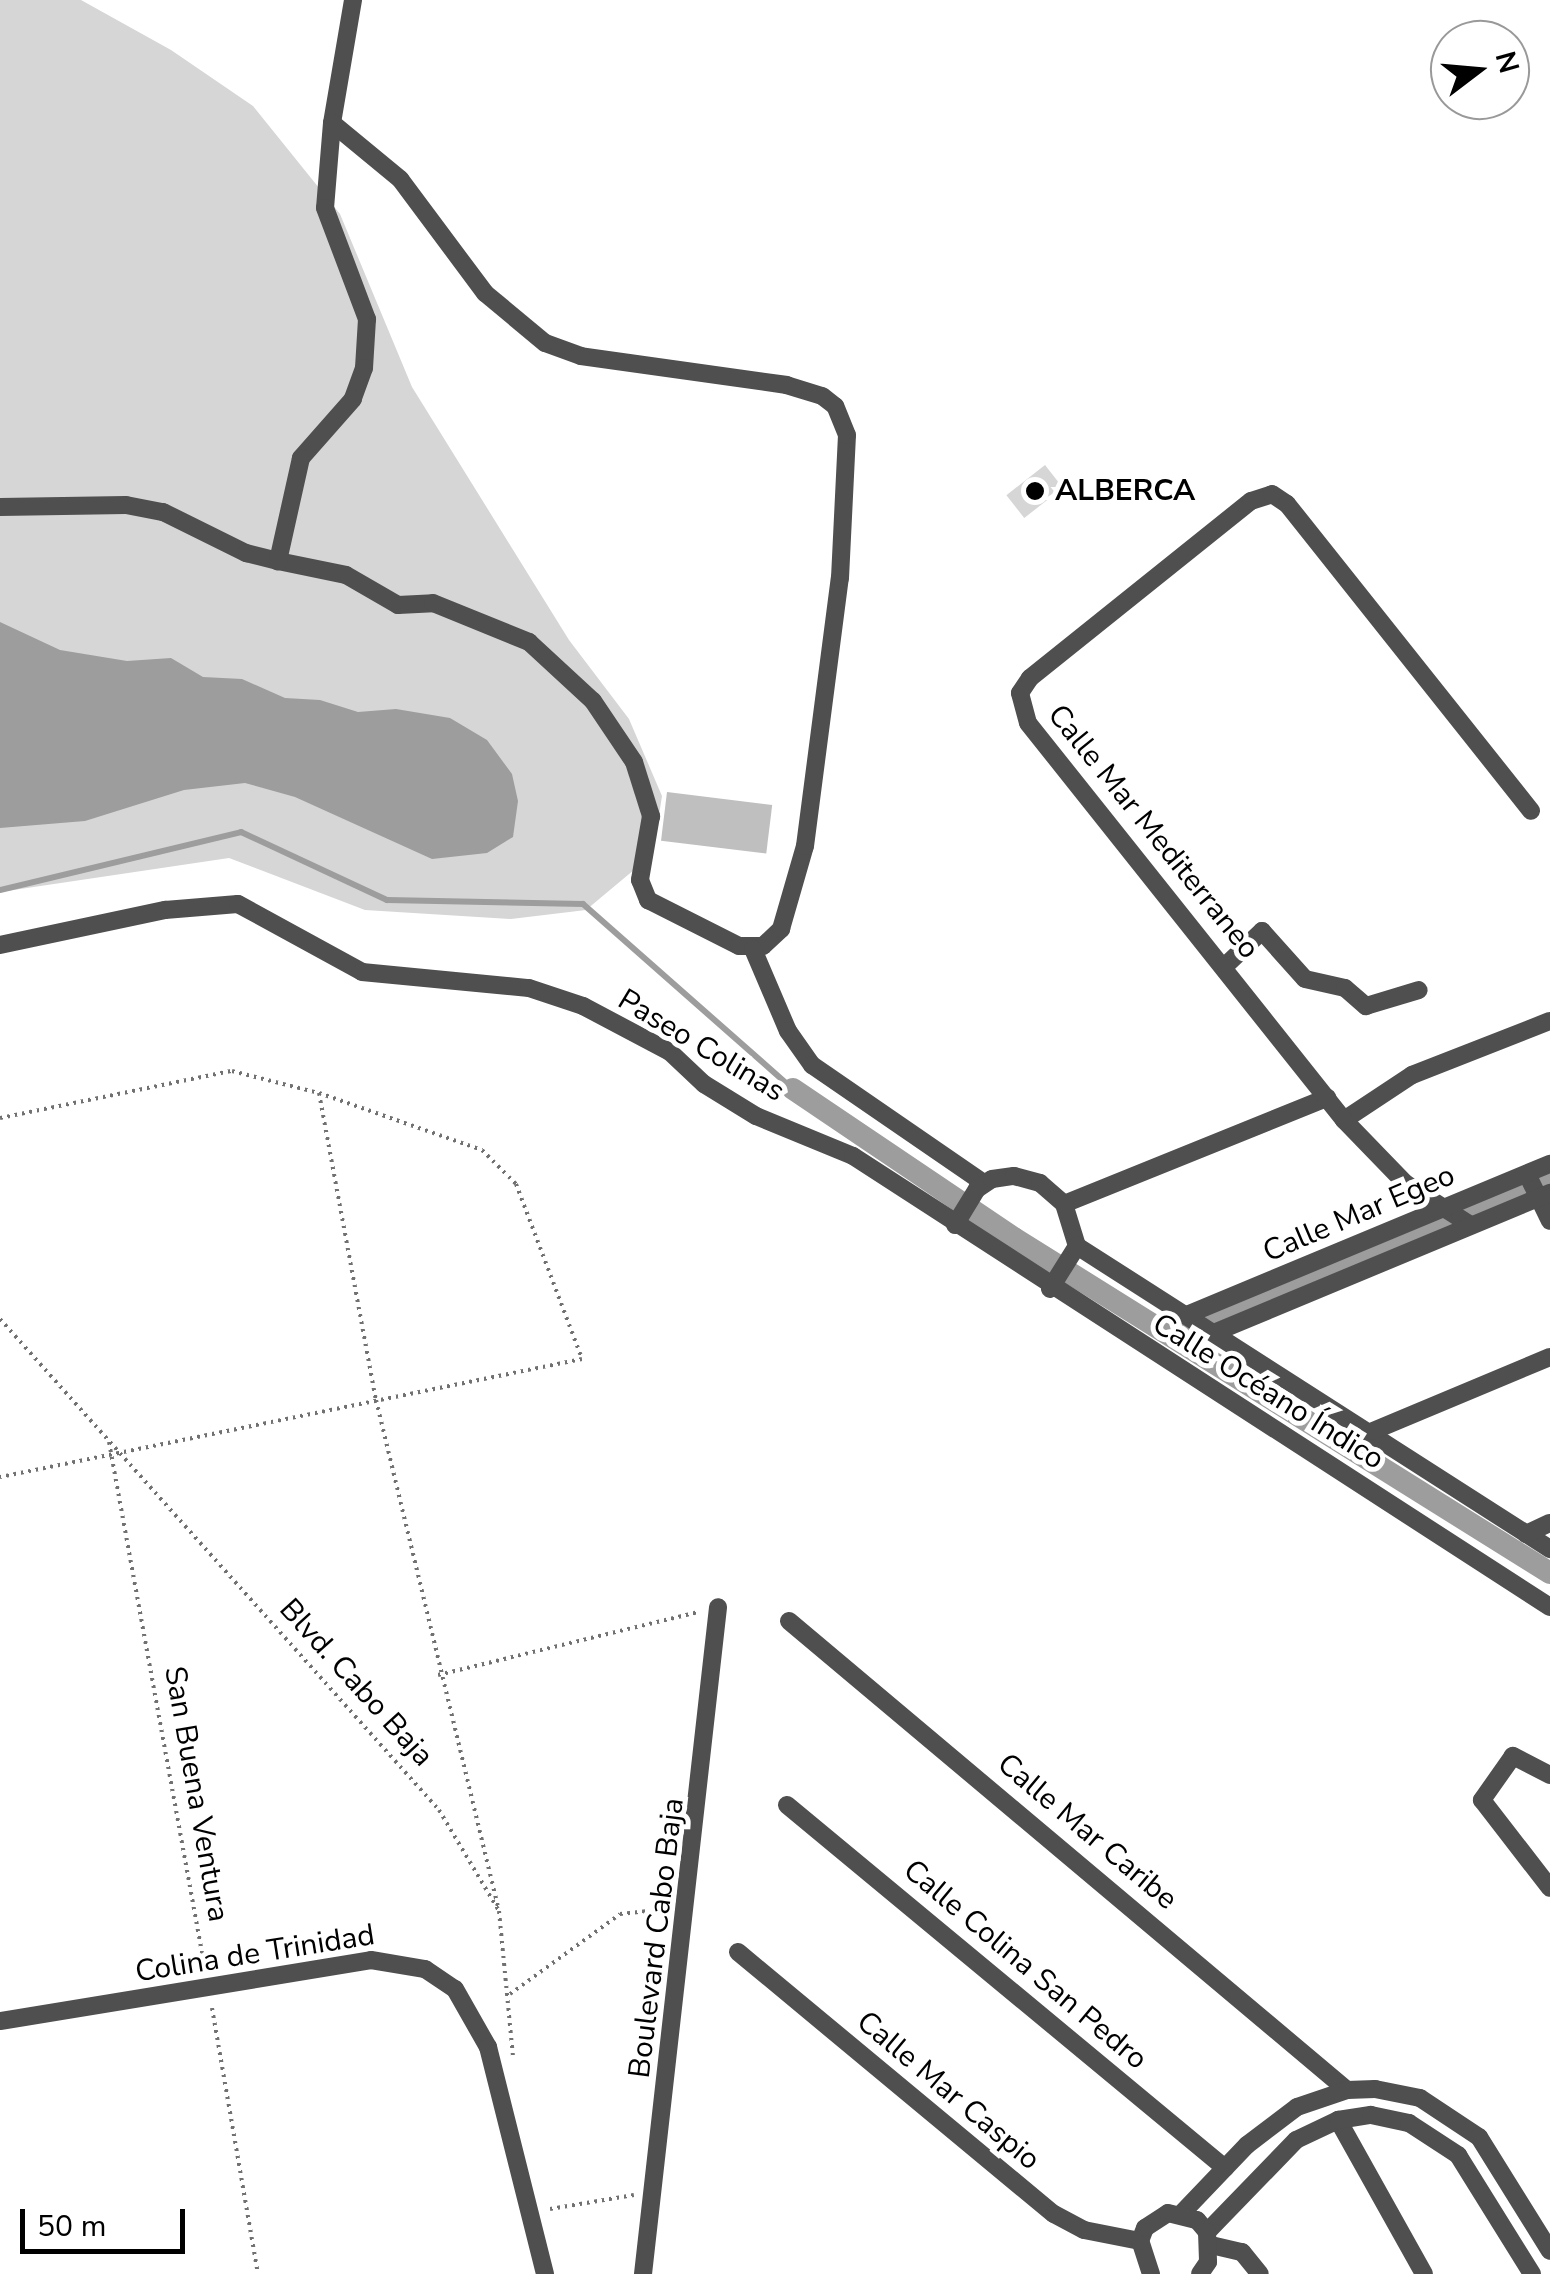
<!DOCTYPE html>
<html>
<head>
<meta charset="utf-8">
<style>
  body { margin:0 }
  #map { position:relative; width:1550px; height:2274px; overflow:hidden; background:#fff; font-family:"Nunito Sans",sans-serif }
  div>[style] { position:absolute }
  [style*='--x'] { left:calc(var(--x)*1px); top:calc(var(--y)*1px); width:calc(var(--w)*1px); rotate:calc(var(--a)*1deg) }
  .green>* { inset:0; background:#d6d6d6; transform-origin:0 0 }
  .water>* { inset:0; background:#9d9d9d }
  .stream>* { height:6px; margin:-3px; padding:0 3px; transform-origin:3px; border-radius:3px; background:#9d9d9d }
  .canal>* { height:22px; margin:-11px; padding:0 11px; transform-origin:11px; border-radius:11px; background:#9d9d9d }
  .building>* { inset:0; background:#bfbfbf; transform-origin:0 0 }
  .path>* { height:4px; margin-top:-2px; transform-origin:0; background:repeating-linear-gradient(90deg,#717171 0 2.5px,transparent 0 7.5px) }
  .minor>* { height:18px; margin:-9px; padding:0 9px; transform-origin:9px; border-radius:9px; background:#4f4f4f }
  .dots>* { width:28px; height:28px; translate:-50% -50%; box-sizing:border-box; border:5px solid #fff; border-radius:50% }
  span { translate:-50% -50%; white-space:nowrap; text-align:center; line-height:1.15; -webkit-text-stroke:10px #fff; paint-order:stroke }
  .poi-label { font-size:30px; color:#000; font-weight:700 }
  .left { translate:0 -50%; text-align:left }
  .street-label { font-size:30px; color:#000 }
  .north { position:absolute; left:1430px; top:20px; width:100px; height:100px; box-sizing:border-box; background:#fff; border:2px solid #999; border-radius:50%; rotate:74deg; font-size:28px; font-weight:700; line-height:40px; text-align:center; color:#000 }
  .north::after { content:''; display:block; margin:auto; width:35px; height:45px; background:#000; clip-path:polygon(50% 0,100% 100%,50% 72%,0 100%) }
  .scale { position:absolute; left:20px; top:2209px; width:165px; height:45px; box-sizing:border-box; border:5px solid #000; border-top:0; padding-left:12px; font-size:30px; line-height:35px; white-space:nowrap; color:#000; -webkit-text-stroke:8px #fff; paint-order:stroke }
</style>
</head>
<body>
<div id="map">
  <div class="green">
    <div style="clip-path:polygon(0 0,81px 0,171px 50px,253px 106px,340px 214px,412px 387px,569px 640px,629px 719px,662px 796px,653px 854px,586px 910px,511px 919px,365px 910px,229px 858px,0 892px)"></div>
    <div style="left:1045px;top:465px;width:29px;height:49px;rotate:52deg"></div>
  </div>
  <div class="water">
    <div style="clip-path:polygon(0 622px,60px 650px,127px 661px,171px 658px,203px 677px,242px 679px,285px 698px,320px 700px,358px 712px,396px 709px,450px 718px,487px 740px,512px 774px,518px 801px,513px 837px,487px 853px,432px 859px,295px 797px,245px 783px,184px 790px,85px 821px,0 828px)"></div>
  </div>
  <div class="stream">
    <div style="--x:0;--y:890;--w:248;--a:-13.5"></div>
    <div style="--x:241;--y:832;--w:161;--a:25"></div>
    <div style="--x:387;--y:900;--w:196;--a:1.2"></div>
    <div style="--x:583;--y:904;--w:280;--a:41.4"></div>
  </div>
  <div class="canal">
    <div style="--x:793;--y:1089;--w:267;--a:34"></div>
    <div style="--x:1014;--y:1238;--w:632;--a:32.01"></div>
    <div style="--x:1186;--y:1332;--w:397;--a:-23.5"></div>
  </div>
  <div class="building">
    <div style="left:667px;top:792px;width:106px;height:49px;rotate:7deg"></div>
  </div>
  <div class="path">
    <div style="--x:319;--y:1093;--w:312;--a:79.5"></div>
    <div style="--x:376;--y:1400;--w:521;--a:76.47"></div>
    <div style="--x:0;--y:1118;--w:237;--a:-11.5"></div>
    <div style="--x:232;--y:1071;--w:90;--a:14.2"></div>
    <div style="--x:319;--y:1093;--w:173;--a:19.3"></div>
    <div style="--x:482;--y:1150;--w:48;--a:45"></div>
    <div style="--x:516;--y:1184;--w:187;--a:69.3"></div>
    <div style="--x:582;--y:1359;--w:594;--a:168.54"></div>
    <div style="--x:0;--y:1319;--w:659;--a:48.2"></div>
    <div style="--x:439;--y:1810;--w:117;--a:59.3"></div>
    <div style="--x:499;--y:1911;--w:147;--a:84.5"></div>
    <div style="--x:109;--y:1442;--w:536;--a:79.68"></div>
    <div style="--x:438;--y:1675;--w:268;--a:-13.6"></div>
    <div style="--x:510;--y:1994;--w:136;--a:-36"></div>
    <div style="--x:620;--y:1914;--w:47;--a:-6.1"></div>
    <div style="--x:212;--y:2008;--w:270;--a:80.2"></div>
    <div style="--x:550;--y:2209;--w:85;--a:-9.5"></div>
  </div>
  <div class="minor">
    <div style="--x:332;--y:123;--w:125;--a:-80.3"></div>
    <div style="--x:0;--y:507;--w:126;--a:-0.9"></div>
    <div style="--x:126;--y:505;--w:38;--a:11"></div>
    <div style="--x:163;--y:512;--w:93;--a:26.3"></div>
    <div style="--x:246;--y:553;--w:33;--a:14"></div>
    <div style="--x:278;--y:561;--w:69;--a:11.6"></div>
    <div style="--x:346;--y:575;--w:60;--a:30"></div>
    <div style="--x:398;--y:605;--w:35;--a:-3"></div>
    <div style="--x:433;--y:603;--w:104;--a:22.1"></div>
    <div style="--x:529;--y:642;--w:87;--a:42.7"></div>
    <div style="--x:593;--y:701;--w:73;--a:56.1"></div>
    <div style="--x:634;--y:762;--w:57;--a:72.5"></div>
    <div style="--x:651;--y:816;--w:65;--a:99.8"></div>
    <div style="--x:640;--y:880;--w:22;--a:68"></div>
    <div style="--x:648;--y:900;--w:102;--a:26.8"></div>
    <div style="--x:739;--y:946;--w:24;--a:0"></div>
    <div style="--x:763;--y:946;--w:25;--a:-43"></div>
    <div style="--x:781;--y:929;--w:86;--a:-73.9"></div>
    <div style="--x:805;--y:846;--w:270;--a:-82.6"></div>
    <div style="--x:840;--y:578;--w:143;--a:-87.2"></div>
    <div style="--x:847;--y:435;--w:31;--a:-112"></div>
    <div style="--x:835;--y:406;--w:16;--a:-142"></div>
    <div style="--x:822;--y:396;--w:37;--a:-163"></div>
    <div style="--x:787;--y:385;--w:208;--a:-172"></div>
    <div style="--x:581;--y:356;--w:38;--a:-160"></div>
    <div style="--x:545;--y:343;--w:78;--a:-140.2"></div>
    <div style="--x:485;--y:293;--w:142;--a:-126.7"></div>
    <div style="--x:400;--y:179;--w:88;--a:-140.5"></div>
    <div style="--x:332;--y:123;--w:85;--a:94.7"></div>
    <div style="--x:325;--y:208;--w:119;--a:69.3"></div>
    <div style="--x:367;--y:319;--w:49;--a:93.5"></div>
    <div style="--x:364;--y:368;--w:33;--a:110"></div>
    <div style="--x:353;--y:399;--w:79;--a:131.4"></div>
    <div style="--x:301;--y:458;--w:106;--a:102.6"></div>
    <div style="--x:0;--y:945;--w:169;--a:-12"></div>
    <div style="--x:165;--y:910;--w:73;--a:-4.7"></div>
    <div style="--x:238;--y:904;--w:141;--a:28.7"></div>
    <div style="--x:362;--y:972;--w:168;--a:5.5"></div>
    <div style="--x:529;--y:988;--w:57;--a:18.4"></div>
    <div style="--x:583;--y:1006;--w:98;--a:27.9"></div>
    <div style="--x:670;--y:1052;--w:47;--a:43.3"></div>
    <div style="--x:704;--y:1084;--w:61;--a:31.6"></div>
    <div style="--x:756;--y:1116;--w:105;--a:22.4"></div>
    <div style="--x:853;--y:1156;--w:830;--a:32.91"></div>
    <div style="--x:753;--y:949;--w:89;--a:66.9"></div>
    <div style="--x:788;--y:1031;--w:42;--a:54.8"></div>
    <div style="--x:812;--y:1065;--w:209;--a:34.5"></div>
    <div style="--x:1225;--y:966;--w:51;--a:-43.4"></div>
    <div style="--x:1262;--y:931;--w:64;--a:48.1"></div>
    <div style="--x:1305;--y:979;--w:41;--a:12.7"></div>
    <div style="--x:1345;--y:988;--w:28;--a:41"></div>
    <div style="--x:1366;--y:1006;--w:55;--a:-16.8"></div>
    <div style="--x:1344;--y:1120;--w:82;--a:-33.5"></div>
    <div style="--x:1412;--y:1075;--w:148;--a:-21.4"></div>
    <div style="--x:1527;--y:1174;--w:52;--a:63.9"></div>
    <div style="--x:1064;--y:1204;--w:284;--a:-22"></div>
    <div style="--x:1469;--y:1224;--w:76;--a:-147.4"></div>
    <div style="--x:1405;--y:1183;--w:88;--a:-134.1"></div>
    <div style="--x:1344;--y:1120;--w:507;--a:-128.52"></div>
    <div style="--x:1028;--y:723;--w:31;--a:-105"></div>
    <div style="--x:1020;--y:693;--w:18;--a:-56"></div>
    <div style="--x:1030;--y:678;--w:283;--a:-38.7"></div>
    <div style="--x:1251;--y:501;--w:22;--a:-18"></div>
    <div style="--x:1272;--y:494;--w:18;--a:34"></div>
    <div style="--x:1287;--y:504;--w:392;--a:51.5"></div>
    <div style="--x:955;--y:1225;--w:42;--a:-58.6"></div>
    <div style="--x:977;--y:1189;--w:18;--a:-34"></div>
    <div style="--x:992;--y:1179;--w:22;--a:-8"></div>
    <div style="--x:1014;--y:1176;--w:27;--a:15"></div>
    <div style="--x:1040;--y:1183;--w:32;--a:41"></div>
    <div style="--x:1064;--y:1204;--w:44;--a:72.8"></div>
    <div style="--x:1077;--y:1246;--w:562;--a:32.64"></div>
    <div style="--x:1050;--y:1289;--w:51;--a:-57.9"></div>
    <div style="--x:1189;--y:1314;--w:391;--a:-22.6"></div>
    <div style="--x:1216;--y:1332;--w:362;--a:-22.6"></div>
    <div style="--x:1373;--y:1431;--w:192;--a:-22.7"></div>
    <div style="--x:1526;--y:1534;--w:26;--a:-25"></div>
    <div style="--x:789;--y:1621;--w:729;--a:40.05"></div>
    <div style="--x:1550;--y:1775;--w:42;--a:-152.8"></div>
    <div style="--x:1513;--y:1756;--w:54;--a:125.2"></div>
    <div style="--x:1482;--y:1800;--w:111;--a:52.3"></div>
    <div style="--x:787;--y:1805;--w:569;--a:39.65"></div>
    <div style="--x:738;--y:1952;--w:410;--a:39.7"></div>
    <div style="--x:1054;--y:2214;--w:34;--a:28"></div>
    <div style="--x:1084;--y:2230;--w:57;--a:11.1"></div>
    <div style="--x:0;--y:2021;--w:376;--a:-9.3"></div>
    <div style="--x:371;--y:1960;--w:55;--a:9.5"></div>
    <div style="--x:425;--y:1969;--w:36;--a:34"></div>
    <div style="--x:455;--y:1989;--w:67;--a:60.4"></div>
    <div style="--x:488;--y:2047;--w:234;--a:75.9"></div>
    <div style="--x:1338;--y:2120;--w:176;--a:60.8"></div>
    <div style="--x:1182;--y:2213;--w:94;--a:-46.3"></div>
    <div style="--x:1247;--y:2145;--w:63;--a:-37.2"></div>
    <div style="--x:1297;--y:2107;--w:53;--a:-18.8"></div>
    <div style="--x:1347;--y:2090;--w:28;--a:-2"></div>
    <div style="--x:1375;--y:2089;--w:46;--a:11.3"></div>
    <div style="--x:1420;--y:2098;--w:71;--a:33.5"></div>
    <div style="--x:1479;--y:2137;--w:134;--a:58.1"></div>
    <div style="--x:1207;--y:2232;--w:128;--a:-45.9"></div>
    <div style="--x:1296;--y:2140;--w:47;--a:-25.5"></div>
    <div style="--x:1338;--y:2120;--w:33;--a:-9"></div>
    <div style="--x:1371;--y:2115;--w:39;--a:12"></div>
    <div style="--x:1409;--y:2123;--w:59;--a:33.1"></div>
    <div style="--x:1458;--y:2155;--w:140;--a:58.1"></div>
    <div style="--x:1211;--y:2245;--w:32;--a:13"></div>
    <div style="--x:1242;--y:2252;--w:28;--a:51"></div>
    <div style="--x:643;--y:2274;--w:671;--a:-83.58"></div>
    <div style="--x:1151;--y:2274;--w:35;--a:-108"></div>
    <div style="--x:1140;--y:2241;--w:14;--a:-69"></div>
    <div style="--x:1145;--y:2228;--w:27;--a:-33"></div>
    <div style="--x:1168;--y:2213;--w:30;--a:14"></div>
    <div style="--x:1197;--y:2220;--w:16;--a:50"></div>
    <div style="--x:1207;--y:2232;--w:30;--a:88"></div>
    <div style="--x:1208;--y:2262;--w:14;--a:124"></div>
  </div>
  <div class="dots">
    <div style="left:1035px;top:491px;background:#000"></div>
  </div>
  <div class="poi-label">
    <span class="left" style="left:1055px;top:491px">ALBERCA</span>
  </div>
  <div class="street-label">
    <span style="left:1153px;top:832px;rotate:51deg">Calle Mar Mediterraneo</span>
    <span style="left:701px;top:1046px;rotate:31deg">Paseo Colinas</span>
    <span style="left:1359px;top:1214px;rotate:-23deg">Calle Mar Egeo</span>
    <span style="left:1268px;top:1392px;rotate:32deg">Calle Océano Índico</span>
    <span style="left:356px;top:1683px;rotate:48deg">Blvd. Cabo Baja</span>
    <span style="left:196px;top:1794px;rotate:80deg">San Buena Ventura</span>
    <span style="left:1087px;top:1832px;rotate:40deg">Calle Mar Caribe</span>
    <span style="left:657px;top:1938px;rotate:-83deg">Boulevard Cabo Baja</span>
    <span style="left:255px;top:1954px;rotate:-9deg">Colina de Trinidad</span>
    <span style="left:1025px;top:1965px;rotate:40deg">Calle Colina San Pedro</span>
    <span style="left:948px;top:2091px;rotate:40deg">Calle Mar Caspio</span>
  </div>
  <div class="north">N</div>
  <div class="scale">50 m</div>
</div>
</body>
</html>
